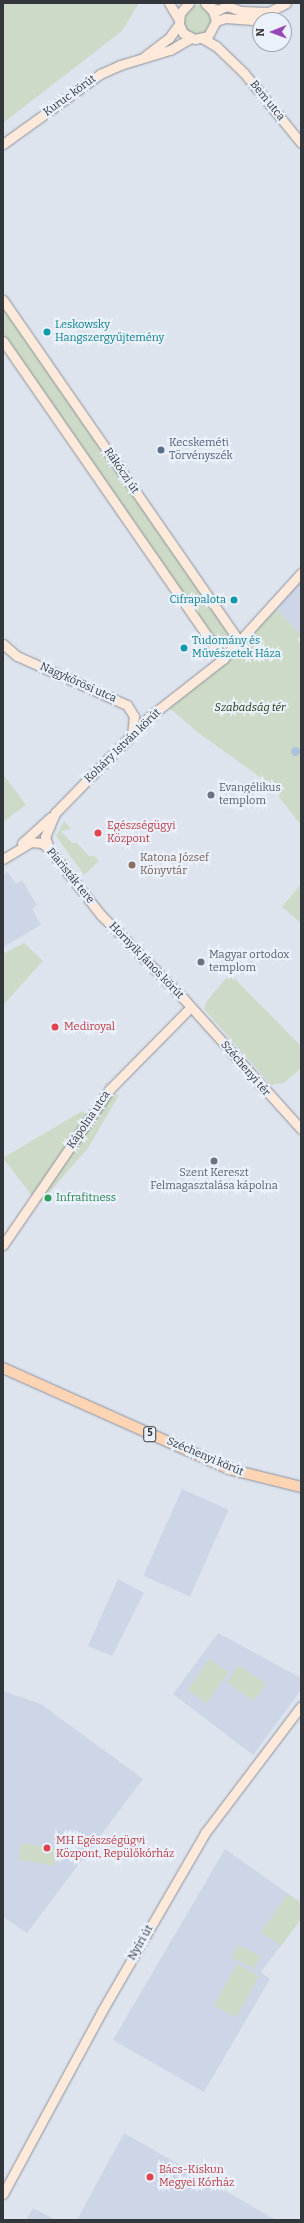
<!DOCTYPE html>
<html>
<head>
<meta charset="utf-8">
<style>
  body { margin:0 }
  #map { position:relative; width:304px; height:2223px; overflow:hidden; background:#dee4ee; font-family:Bitter,serif }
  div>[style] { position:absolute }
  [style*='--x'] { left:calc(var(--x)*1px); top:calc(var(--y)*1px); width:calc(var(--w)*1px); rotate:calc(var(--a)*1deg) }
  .built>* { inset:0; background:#ccd6e6; transform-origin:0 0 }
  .green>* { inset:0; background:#cddac7; transform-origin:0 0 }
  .round { border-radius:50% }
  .water>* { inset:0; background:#abc3db }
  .roads { filter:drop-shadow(0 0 1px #8c929b) drop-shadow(0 0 1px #8c929b) }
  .secondary>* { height:9px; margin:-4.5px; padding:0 4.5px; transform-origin:4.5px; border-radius:4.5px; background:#fee9da }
  .primary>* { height:10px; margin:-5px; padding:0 5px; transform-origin:5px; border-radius:5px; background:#fdd4b4 }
  .dots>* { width:11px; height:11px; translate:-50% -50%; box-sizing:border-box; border:2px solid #ebf1fb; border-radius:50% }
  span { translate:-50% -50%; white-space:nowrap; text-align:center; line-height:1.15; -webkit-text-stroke:4px #ebf1fb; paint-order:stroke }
  .shield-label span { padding:1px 3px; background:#ebf1fb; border:1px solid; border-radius:3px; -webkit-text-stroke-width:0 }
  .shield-label { font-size:10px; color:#33363a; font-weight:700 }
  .street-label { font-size:11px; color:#33363a }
  .culture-label { font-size:11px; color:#0d838f }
  .left { translate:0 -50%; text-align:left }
  .right { translate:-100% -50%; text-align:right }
  .service-label { font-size:11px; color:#4e5e75 }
  .park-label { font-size:11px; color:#193309; font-style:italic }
  .worship-label { font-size:11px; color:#5b616d }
  .health-label { font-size:11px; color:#be3a42 }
  .education-label { font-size:11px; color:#785e54 }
  .leisure-label { font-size:11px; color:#27864d }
  .frame { position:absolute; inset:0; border:4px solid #33363a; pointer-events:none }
  .north { position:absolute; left:252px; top:12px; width:40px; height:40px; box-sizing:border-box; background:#ebf1fb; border:1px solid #a1a6ae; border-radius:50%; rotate:269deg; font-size:11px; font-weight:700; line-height:16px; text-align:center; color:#33363a }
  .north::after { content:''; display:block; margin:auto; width:14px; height:18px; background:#9847b6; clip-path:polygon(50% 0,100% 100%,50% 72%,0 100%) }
</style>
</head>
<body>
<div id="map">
  <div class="built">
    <div style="clip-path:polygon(301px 580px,301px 635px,275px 608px)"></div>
    <div style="clip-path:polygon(8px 872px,16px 884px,22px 880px,29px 892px,37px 905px,32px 909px,41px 925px,3px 947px,3px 875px)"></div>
    <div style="left:182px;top:1489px;width:51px;height:95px;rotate:24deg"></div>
    <div style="clip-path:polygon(118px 1579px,144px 1593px,112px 1656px,88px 1646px)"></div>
    <div style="clip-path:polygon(218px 1633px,301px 1678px,301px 1690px,253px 1755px,173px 1694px)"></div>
    <div style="clip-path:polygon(3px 1691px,41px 1704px,143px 1779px,27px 1933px,3px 1917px)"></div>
    <div style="clip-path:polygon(225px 1849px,301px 1903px,301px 1919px,261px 1972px,270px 1979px,204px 2092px,113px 2040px)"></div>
    <div style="clip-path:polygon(124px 2133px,276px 2220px,77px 2220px)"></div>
    <div style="clip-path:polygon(33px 2208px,56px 2220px,26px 2220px)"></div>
  </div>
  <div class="green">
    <div style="clip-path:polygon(3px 3px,139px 3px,122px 31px,3px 123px)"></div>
    <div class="round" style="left:182px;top:5px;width:30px;height:30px"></div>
    <div style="clip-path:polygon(3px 307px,225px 628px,231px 640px,227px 647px,222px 650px,215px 640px,3px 339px)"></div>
    <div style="clip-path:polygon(275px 608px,301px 635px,297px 640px,301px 644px,301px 825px,267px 782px,200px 734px,168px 707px,234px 654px)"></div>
    <div style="clip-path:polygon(3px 774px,26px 805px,3px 822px)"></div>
    <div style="clip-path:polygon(64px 821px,71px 829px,61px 831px,72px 843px,77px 843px,89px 856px,94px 856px,99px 861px,84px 875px,56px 836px)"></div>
    <div style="clip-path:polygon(301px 884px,301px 923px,282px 907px)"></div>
    <div style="clip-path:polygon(24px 943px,43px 961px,3px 1005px,3px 954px)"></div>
    <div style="clip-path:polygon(227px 977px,233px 977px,301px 1046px,301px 1068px,284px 1083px,271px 1085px,204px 1009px,207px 1001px)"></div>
    <div style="clip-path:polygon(112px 1094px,119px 1095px,88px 1148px,41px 1202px,39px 1201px)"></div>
    <div style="clip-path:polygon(82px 1111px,87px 1115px,32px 1196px,3px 1158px)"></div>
    <div style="left:209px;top:1659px;width:23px;height:38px;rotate:34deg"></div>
    <div style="left:239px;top:1665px;width:33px;height:21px;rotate:35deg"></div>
    <div style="left:21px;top:1843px;width:37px;height:17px;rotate:9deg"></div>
    <div style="clip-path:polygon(288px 1894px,301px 1903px,301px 1919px,281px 1946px,261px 1932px)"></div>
    <div style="left:238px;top:1945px;width:25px;height:14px;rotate:26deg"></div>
    <div style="left:237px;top:1964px;width:25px;height:47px;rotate:29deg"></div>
  </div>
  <div class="water">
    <div class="round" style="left:290.5px;top:746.5px;width:9px;height:9px"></div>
  </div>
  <div class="roads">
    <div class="secondary">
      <div style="--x:169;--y:3;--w:17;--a:59"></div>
      <div style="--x:189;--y:3;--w:13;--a:132"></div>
      <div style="--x:180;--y:13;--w:11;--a:95"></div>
      <div style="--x:179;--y:24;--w:10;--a:66"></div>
      <div style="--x:183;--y:33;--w:13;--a:27"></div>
      <div style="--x:195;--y:39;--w:13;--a:-13"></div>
      <div style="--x:208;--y:36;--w:17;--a:-62"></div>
      <div style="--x:216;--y:21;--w:10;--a:-107"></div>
      <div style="--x:213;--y:11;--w:11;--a:-135"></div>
      <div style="--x:210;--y:7;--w:9;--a:21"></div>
      <div style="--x:218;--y:10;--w:10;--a:-24"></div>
      <div style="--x:227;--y:6;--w:15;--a:20"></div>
      <div style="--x:241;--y:11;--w:27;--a:2"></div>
      <div style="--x:216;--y:21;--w:9;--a:-18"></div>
      <div style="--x:225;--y:18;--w:28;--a:4"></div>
      <div style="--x:253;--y:20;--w:37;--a:-27"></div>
      <div style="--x:202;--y:38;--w:16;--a:30"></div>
      <div style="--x:216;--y:46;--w:39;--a:44"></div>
      <div style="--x:244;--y:73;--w:90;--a:50.8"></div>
      <div style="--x:145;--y:56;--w:30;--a:-37"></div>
      <div style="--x:169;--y:38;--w:17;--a:-54"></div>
      <div style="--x:3;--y:144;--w:120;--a:-35.8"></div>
      <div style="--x:100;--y:74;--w:22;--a:-24"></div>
      <div style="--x:120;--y:65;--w:52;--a:-16.7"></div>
      <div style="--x:170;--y:50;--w:24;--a:-30"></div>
      <div style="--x:3;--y:300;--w:415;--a:55.3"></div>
      <div style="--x:3;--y:341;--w:387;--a:55.3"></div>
      <div style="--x:3;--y:644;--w:18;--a:41"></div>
      <div style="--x:17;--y:656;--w:120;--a:24"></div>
      <div style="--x:127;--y:705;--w:13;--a:58"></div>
      <div style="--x:134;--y:716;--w:18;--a:96"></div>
      <div style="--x:22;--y:843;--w:39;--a:-42"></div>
      <div style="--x:49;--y:849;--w:13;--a:-108"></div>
      <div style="--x:45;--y:837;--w:26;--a:-67"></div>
      <div style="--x:55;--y:813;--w:134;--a:-45.6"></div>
      <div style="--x:149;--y:717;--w:94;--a:-38.1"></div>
      <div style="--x:223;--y:659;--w:116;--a:-47.8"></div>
      <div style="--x:3;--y:859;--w:33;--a:-31"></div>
      <div style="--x:31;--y:842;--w:11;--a:5"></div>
      <div style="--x:42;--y:843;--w:9;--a:41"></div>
      <div style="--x:49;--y:849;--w:84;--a:51.8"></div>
      <div style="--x:101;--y:915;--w:118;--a:45.3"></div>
      <div style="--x:184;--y:999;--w:175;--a:48"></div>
      <div style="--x:3;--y:1245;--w:189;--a:-55.6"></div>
      <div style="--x:110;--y:1089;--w:115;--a:-45.4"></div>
      <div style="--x:3;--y:2194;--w:210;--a:-61.6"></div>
      <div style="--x:103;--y:2009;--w:203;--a:-59.9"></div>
      <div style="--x:205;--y:1833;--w:159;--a:-52.9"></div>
    </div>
    <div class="primary">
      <div style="--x:3;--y:1368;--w:248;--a:24.1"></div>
      <div style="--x:229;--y:1469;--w:74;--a:14"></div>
    </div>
  </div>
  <div class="dots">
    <div style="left:47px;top:332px;background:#0f9aa8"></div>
    <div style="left:161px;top:450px;background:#5c6f8a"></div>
    <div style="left:234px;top:600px;background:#0f9aa8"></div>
    <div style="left:184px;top:648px;background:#0f9aa8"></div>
    <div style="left:211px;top:795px;background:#6b7280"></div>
    <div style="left:98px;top:833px;background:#e0444e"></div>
    <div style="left:132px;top:865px;background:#8d6e63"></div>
    <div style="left:201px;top:962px;background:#6b7280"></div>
    <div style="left:55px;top:1027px;background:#e0444e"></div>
    <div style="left:214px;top:1161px;background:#6b7280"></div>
    <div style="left:48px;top:1198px;background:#2e9e5b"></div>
    <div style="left:47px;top:1848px;background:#e0444e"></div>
    <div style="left:150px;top:2177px;background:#e0444e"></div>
  </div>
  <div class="shield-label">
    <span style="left:150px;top:1434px">5</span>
  </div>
  <div class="street-label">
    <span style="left:70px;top:96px;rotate:-36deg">Kuruc körút</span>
    <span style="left:267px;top:101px;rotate:51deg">Bem utca</span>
    <span style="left:121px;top:471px;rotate:56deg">Rákóczi út</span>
    <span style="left:78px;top:683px;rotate:24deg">Nagykőrösi utca</span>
    <span style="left:123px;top:746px;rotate:-44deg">Koháry István körút</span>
    <span style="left:70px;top:876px;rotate:51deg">Piaristák tere</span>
    <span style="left:146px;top:961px;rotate:46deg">Hornyik János körút</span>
    <span style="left:245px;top:1069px;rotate:49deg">Széchenyi tér</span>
    <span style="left:89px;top:1120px;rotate:-56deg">Kápolna utca</span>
    <span style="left:205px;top:1457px;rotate:23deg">Széchenyi körút</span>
    <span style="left:141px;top:1943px;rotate:-60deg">Nyíri út</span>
  </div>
  <div class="culture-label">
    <span class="left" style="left:55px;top:332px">Leskowsky<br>Hangszergyűjtemény</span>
    <span class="right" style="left:226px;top:600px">Cifrapalota</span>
    <span class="left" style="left:192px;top:648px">Tudomány és<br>Művészetek Háza</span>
  </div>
  <div class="service-label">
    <span class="left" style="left:169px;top:450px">Kecskeméti<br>Törvényszék</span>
  </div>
  <div class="park-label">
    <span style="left:250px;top:708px">Szabadság tér</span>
  </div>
  <div class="worship-label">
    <span class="left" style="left:219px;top:795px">Evangélikus<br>templom</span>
    <span class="left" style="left:209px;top:962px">Magyar ortodox<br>templom</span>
    <span style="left:214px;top:1180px">Szent Kereszt<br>Felmagasztalása kápolna</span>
  </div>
  <div class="health-label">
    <span class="left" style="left:107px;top:833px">Egészségügyi<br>Központ</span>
    <span class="left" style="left:64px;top:1027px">Mediroyal</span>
    <span class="left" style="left:56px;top:1848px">MH Egészségügyi<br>Központ, Repülőkórház</span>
    <span class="left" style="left:159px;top:2177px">Bács-Kiskun<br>Megyei Kórház</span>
  </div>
  <div class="education-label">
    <span class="left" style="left:140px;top:865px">Katona József<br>Könyvtár</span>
  </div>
  <div class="leisure-label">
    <span class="left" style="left:56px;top:1198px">Infrafitness</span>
  </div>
  <div class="frame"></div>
  <div class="north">N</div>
</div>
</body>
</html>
